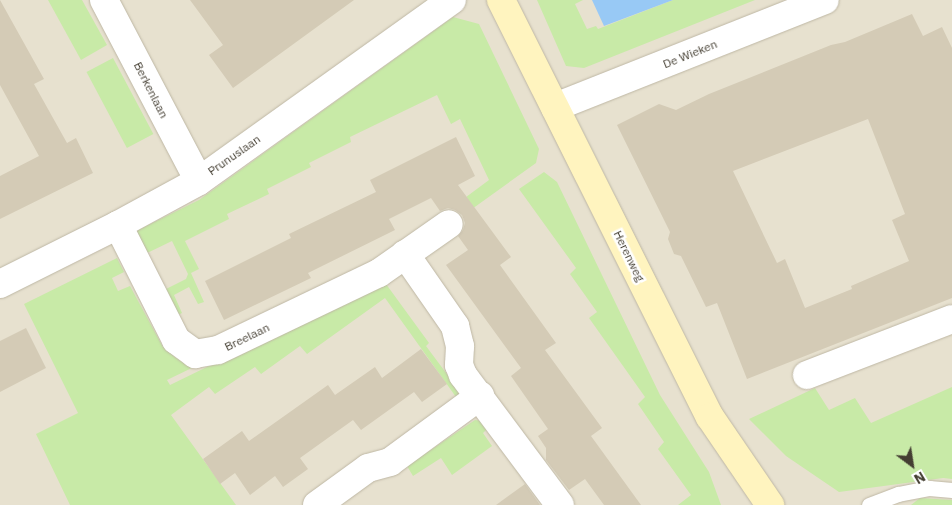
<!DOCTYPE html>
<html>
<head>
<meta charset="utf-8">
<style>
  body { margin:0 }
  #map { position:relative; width:952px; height:505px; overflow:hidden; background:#f2eee2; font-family:"IBM Plex Sans",sans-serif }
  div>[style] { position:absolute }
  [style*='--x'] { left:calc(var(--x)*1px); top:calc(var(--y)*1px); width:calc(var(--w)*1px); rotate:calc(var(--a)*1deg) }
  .residential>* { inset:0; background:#e7e1cf; transform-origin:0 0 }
  .green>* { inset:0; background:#c8eaa7; transform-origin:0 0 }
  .water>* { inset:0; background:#98c9f5 }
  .building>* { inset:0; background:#d4cbb6 }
  .roads { filter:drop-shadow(0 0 1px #beb7a4) drop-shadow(0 0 1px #beb7a4) }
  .lane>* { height:15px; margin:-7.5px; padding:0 7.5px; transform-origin:7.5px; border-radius:7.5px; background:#fff }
  .street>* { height:28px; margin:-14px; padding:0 14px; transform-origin:14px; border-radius:14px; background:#fff }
  .secondary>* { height:28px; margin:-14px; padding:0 14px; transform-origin:14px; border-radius:14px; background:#fff4bf }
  span { translate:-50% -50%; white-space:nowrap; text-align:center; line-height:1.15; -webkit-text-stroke:5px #fff; paint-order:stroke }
  .street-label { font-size:12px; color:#443e32 }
  .north { position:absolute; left:887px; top:440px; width:50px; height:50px; -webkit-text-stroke:4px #fff; paint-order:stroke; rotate:149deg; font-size:14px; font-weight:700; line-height:20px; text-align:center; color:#443e32 }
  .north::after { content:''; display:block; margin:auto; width:18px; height:22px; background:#443e32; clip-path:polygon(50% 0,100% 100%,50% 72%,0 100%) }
</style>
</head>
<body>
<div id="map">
  <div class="residential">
    <div style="left:0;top:0;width:952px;height:505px"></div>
  </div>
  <div class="green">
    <div style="clip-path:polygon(48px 0,82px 0,107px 45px,81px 60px)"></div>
    <div style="clip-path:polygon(537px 0,583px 0,575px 4px,587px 29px,596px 26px,598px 29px,673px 0,755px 0,584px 68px,566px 66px)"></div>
    <div style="clip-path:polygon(453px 17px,479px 24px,539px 149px,536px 163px,465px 214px,458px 203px,489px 180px,460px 119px,451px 124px,437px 95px,350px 137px,351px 142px,309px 163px,311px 167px,267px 189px,269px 194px,227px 214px,229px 219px,185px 241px,199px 269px,191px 273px,204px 302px,198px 304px,189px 287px,174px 295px,182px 313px,176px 316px,164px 290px,186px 279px,188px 274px,172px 241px,143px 255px,136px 231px,199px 200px)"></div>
    <div style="left:113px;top:58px;width:86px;height:30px;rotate:62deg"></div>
    <div style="clip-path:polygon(544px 172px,557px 182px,660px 395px,709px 472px,721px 505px,678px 505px,691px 495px,658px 449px,664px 442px,638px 404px,645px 397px,589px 318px,597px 312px,570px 274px,576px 268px,519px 189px)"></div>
    <div style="clip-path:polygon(117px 258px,124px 272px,112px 278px,118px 291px,130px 286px,163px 347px,176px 358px,198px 365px,167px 380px,170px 385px,211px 365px,232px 359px,386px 284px,429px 343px,426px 346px,461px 393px,456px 397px,385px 298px,307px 354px,300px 346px,261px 374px,255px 367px,215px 394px,209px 387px,171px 415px,236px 505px,70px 505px,36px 434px,78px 413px,24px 304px)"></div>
    <div style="clip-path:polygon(952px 387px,952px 479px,943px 478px,839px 492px,786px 456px,749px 419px,815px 388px,829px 410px,855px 398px,871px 423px)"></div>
    <div style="clip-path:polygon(475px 420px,483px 421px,488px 428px,483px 433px,492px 446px,452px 475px,441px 458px,413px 476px,407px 466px)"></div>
    <div style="clip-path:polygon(920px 498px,952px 500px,952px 505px,911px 505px)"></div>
  </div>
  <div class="water">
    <div style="clip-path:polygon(592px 0,673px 0,604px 26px)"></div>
  </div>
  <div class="building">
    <div style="clip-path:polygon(0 0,44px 79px,34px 84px,67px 143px,76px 138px,93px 173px,0 219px,0 176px,39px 156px,0 85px)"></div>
    <div style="clip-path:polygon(190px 0,354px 0,233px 88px,209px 55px,223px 45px)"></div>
    <div style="clip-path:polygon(evenodd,912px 14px,923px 36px,942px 27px,952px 48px,952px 298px,747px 379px,717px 303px,706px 307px,681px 256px,674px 254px,668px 239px,670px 232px,617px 125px,659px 104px,676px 110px,709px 94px,831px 45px,845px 42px,912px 14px,868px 119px,905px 214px,892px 220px,909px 261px,851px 286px,852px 289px,805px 308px,785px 259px,777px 263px,733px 171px,868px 119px)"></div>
    <div style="clip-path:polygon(456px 137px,475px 176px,458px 185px,511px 257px,500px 265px,556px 343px,545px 350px,602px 428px,591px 436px,641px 505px,604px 505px,585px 479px,569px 490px,546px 460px,546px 448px,538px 436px,548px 429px,511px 376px,521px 368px,446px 265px,468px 250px,458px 236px,463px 230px,465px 223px,462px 215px,455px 210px,448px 208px,440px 211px,431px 198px,389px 219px,395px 230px,308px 273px,311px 278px,224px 320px,205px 281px,291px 238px,289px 234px,376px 192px,370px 180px)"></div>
    <div style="clip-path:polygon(26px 328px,46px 368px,0 392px,0 341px)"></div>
    <div style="clip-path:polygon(421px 349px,447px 384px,422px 402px,414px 392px,361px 430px,353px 420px,300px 458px,308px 469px,283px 487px,275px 476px,250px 495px,235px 473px,220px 484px,203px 459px,242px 431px,249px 441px,328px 385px,335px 395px,375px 367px,382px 378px)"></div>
    <div style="clip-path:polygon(525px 484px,540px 505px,496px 505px)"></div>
  </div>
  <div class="roads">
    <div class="lane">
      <div style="--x:869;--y:505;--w:31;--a:-21"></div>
      <div style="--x:898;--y:494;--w:32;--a:-11"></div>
      <div style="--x:929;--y:488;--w:23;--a:5"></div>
    </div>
    <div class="street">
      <div style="--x:104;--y:0;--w:204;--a:62.3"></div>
      <div style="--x:555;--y:107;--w:290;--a:-21.6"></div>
      <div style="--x:118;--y:225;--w:129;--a:63.2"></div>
      <div style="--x:176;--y:340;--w:24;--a:36"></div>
      <div style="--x:195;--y:354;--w:23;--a:-10"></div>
      <div style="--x:218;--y:350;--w:178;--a:-25.6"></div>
      <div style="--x:379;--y:273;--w:85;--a:-35"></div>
      <div style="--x:405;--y:254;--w:88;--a:55.2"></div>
      <div style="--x:455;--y:326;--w:21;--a:76"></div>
      <div style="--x:460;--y:346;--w:19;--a:93"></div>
      <div style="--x:459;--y:365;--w:11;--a:68"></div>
      <div style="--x:463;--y:375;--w:162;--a:53.3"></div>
      <div style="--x:0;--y:284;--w:132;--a:-26.6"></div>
      <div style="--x:118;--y:225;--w:92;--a:-28.5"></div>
      <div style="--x:199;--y:181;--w:311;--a:-35.6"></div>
      <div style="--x:807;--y:375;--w:155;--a:-21.1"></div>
      <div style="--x:317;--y:505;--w:63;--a:-36"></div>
      <div style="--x:368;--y:468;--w:23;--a:-15"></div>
      <div style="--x:390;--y:462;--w:112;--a:-36.3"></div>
    </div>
    <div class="secondary">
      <div style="--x:501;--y:0;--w:466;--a:63.4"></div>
      <div style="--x:710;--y:417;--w:107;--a:55.7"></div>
    </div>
  </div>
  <div class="street-label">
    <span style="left:690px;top:54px;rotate:-22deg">De Wieken</span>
    <span style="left:151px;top:90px;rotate:63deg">Berkenlaan</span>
    <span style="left:234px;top:155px;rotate:-35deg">Prunuslaan</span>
    <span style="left:629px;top:256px;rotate:64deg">Herenweg</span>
    <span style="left:247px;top:337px;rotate:-26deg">Breelaan</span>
  </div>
  <div class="north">N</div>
</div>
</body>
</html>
